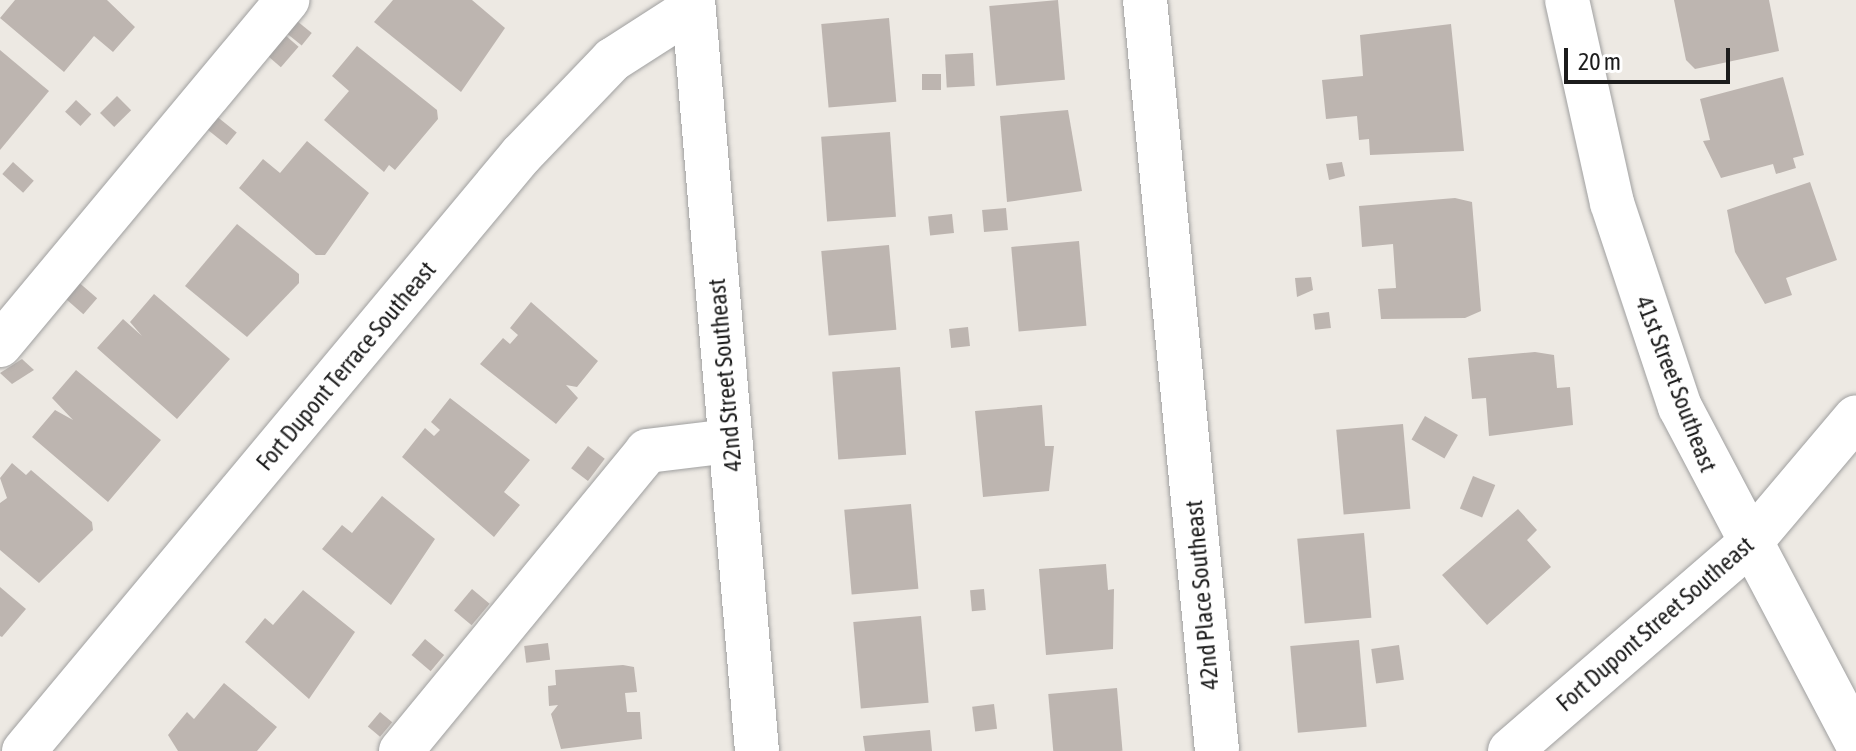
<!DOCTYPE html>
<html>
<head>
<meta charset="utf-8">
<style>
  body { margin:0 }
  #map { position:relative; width:1856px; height:751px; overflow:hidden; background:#ede9e3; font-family:"Asap Condensed",sans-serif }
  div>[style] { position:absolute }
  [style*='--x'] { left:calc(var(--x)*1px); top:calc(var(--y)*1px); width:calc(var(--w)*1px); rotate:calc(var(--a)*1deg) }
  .building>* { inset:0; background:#bdb5b0; transform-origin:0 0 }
  .roads { filter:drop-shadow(0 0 2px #a0a0a0) drop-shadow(0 0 2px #a0a0a0) }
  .minor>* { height:44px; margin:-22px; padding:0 22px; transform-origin:22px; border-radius:22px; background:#fff }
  span { translate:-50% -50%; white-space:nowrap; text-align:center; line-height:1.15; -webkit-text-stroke:8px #fff; paint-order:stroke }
  .street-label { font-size:24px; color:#1c1c1c }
  .scale { position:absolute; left:1564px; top:48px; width:166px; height:36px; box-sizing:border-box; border:4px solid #1c1c1c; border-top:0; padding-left:10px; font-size:24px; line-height:28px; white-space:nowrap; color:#1c1c1c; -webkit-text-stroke:6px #fff; paint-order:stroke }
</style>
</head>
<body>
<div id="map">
  <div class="building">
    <div style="clip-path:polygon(15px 0,107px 0,135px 27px,113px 52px,94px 36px,64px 72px,0 18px)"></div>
    <div style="clip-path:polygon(393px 0,472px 0,505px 28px,461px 92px,374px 22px)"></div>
    <div style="left:1058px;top:0;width:80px;height:69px;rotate:85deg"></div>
    <div style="clip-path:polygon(1674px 0,1769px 0,1779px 51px,1695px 69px,1686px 60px)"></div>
    <div style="left:889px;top:18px;width:84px;height:68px;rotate:85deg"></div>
    <div style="left:297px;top:21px;width:19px;height:16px;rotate:39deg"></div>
    <div style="clip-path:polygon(1451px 24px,1464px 151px,1370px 155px,1369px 139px,1359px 140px,1357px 116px,1326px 119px,1322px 80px,1363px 76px,1360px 35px)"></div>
    <div style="left:285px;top:35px;width:18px;height:27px;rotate:41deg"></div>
    <div style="clip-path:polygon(357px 46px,437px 110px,438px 119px,395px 170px,389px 165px,384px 172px,324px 120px,349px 91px,332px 76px)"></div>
    <div style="clip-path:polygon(0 50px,49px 91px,0 150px)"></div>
    <div style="left:973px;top:53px;width:33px;height:28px;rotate:87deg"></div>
    <div style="left:922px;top:74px;width:19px;height:16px"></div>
    <div style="clip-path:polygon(1783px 77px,1804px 155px,1793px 158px,1796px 168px,1776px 174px,1773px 164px,1721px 178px,1703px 141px,1710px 140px,1700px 99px)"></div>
    <div style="left:117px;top:96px;width:20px;height:24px;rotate:45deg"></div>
    <div style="left:76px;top:100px;width:21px;height:16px;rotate:43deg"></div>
    <div style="clip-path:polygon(1068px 110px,1082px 191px,1007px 202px,1000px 116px)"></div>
    <div style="left:215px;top:115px;width:28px;height:16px;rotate:39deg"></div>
    <div style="left:890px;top:132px;width:85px;height:69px;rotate:86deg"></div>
    <div style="clip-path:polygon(307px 141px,369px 193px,325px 255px,316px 255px,239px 188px,263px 159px,280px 173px)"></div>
    <div style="left:13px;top:162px;width:28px;height:16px;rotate:42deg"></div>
    <div style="clip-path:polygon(1342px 162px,1345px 176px,1329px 180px,1326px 164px)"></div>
    <div style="clip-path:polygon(1810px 182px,1837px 260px,1786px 278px,1792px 295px,1765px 304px,1735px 252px,1727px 210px)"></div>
    <div style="clip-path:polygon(1455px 198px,1472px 202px,1481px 311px,1465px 318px,1381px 319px,1378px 289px,1396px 288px,1393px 244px,1362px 247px,1359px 206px)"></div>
    <div style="left:1006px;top:208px;width:22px;height:24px;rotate:85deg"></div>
    <div style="left:952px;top:214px;width:19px;height:24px;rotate:84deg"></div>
    <div style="clip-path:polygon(237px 224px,299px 274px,299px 283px,247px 337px,185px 286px)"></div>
    <div style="left:1079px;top:241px;width:85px;height:68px;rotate:85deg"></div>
    <div style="left:889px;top:245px;width:85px;height:68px;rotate:85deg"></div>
    <div style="clip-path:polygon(1311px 277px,1313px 290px,1297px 297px,1295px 278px)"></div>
    <div style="left:76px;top:280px;width:28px;height:21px;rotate:41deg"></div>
    <div style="clip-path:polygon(154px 294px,230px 359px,177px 419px,97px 348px,123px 319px,142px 336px,130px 322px)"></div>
    <div style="clip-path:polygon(531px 302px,598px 361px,577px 387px,566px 385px,578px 398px,556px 424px,480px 364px,503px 338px,510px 344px,518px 335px,510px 328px)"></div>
    <div style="left:1329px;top:312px;width:16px;height:16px;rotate:83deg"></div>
    <div style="left:968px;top:327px;width:19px;height:19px;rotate:84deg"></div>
    <div style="clip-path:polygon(1535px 352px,1554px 355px,1557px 388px,1570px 387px,1573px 425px,1489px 436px,1486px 398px,1472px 399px,1468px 358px)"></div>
    <div style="clip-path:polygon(22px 359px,34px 370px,12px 384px,0 373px)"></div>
    <div style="left:900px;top:367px;width:88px;height:68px;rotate:86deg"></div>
    <div style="clip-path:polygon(76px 370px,161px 440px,108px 502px,32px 437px,55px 410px,73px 420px,52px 398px)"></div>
    <div style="clip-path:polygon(450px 398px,530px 460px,504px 492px,520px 505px,494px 537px,402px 457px,425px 428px,434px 436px,440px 430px,431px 422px)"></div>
    <div style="clip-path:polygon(1042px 405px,1045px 446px,1054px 446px,1049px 491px,983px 497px,975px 411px)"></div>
    <div style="left:1425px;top:416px;width:38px;height:27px;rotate:30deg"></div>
    <div style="left:1403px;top:424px;width:85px;height:67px;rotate:85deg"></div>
    <div style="left:588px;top:446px;width:21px;height:28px;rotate:37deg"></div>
    <div style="clip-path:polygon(12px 463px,26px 475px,31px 470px,92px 522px,93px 530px,39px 583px,0 550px,0 503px,7px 498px,0 478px)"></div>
    <div style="left:1473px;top:476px;width:24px;height:35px;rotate:22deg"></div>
    <div style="clip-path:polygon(382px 496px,435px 539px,391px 605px,322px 549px,342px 525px,352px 533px)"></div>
    <div style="left:911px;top:504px;width:85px;height:67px;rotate:85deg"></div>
    <div style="clip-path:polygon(1518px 509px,1537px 530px,1527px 540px,1551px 567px,1487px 625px,1442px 575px)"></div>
    <div style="left:1364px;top:533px;width:85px;height:67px;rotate:85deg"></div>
    <div style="clip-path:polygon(1106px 564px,1108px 590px,1114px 589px,1113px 649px,1046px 655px,1039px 569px)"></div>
    <div style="clip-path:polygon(0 587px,26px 609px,2px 637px,0 636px)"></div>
    <div style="left:472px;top:589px;width:23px;height:28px;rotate:40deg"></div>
    <div style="left:984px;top:589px;width:21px;height:14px;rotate:85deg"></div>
    <div style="clip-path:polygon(303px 590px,355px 632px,309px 699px,245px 642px,265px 618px,273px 625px)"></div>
    <div style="left:921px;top:616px;width:87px;height:68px;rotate:85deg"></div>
    <div style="left:425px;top:639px;width:25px;height:21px;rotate:40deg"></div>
    <div style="left:1359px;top:640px;width:87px;height:69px;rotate:85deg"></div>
    <div style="left:548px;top:643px;width:17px;height:24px;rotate:83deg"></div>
    <div style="left:1399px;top:645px;width:35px;height:28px;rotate:82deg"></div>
    <div style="clip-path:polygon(623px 665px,634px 667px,637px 692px,625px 693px,627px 712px,640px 712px,642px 739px,561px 749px,551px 714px,558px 705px,549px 706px,548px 686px,556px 685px,555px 670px)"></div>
    <div style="clip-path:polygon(224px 683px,277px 727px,257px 751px,178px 751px,168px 735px,187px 712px,194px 719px)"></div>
    <div style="left:1117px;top:688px;width:63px;height:69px;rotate:85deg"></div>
    <div style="left:994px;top:704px;width:25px;height:22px;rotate:83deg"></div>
    <div style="left:380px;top:712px;width:16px;height:19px;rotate:40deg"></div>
    <div style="clip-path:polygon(930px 730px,932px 751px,865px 751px,863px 736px)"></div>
  </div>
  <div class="roads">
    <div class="minor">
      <div style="--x:693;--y:0;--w:754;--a:85.13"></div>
      <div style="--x:1145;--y:0;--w:754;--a:84.52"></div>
      <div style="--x:1567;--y:0;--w:208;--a:77.5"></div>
      <div style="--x:1612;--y:203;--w:215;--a:71.6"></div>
      <div style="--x:1680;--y:407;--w:378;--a:62.2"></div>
      <div style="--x:0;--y:345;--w:449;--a:-50.2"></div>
      <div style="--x:24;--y:751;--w:776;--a:-50.18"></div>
      <div style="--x:521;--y:155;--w:132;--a:-46.2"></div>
      <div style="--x:612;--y:60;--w:96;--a:-32.7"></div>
      <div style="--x:401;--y:751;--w:388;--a:-50.6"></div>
      <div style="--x:647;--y:451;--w:84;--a:-6.9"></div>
      <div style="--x:1510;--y:751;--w:315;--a:-40.9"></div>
      <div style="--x:1748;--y:545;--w:167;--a:-49.8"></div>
    </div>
  </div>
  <div class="street-label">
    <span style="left:346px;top:366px;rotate:-50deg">Fort Dupont Terrace Southeast</span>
    <span style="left:725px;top:375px;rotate:-95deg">42nd Street Southeast</span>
    <span style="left:1676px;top:384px;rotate:69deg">41st Street Southeast</span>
    <span style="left:1202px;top:595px;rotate:-95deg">42nd Place Southeast</span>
    <span style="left:1655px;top:624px;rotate:-41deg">Fort Dupont Street Southeast</span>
  </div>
  <div class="scale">20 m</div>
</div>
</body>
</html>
